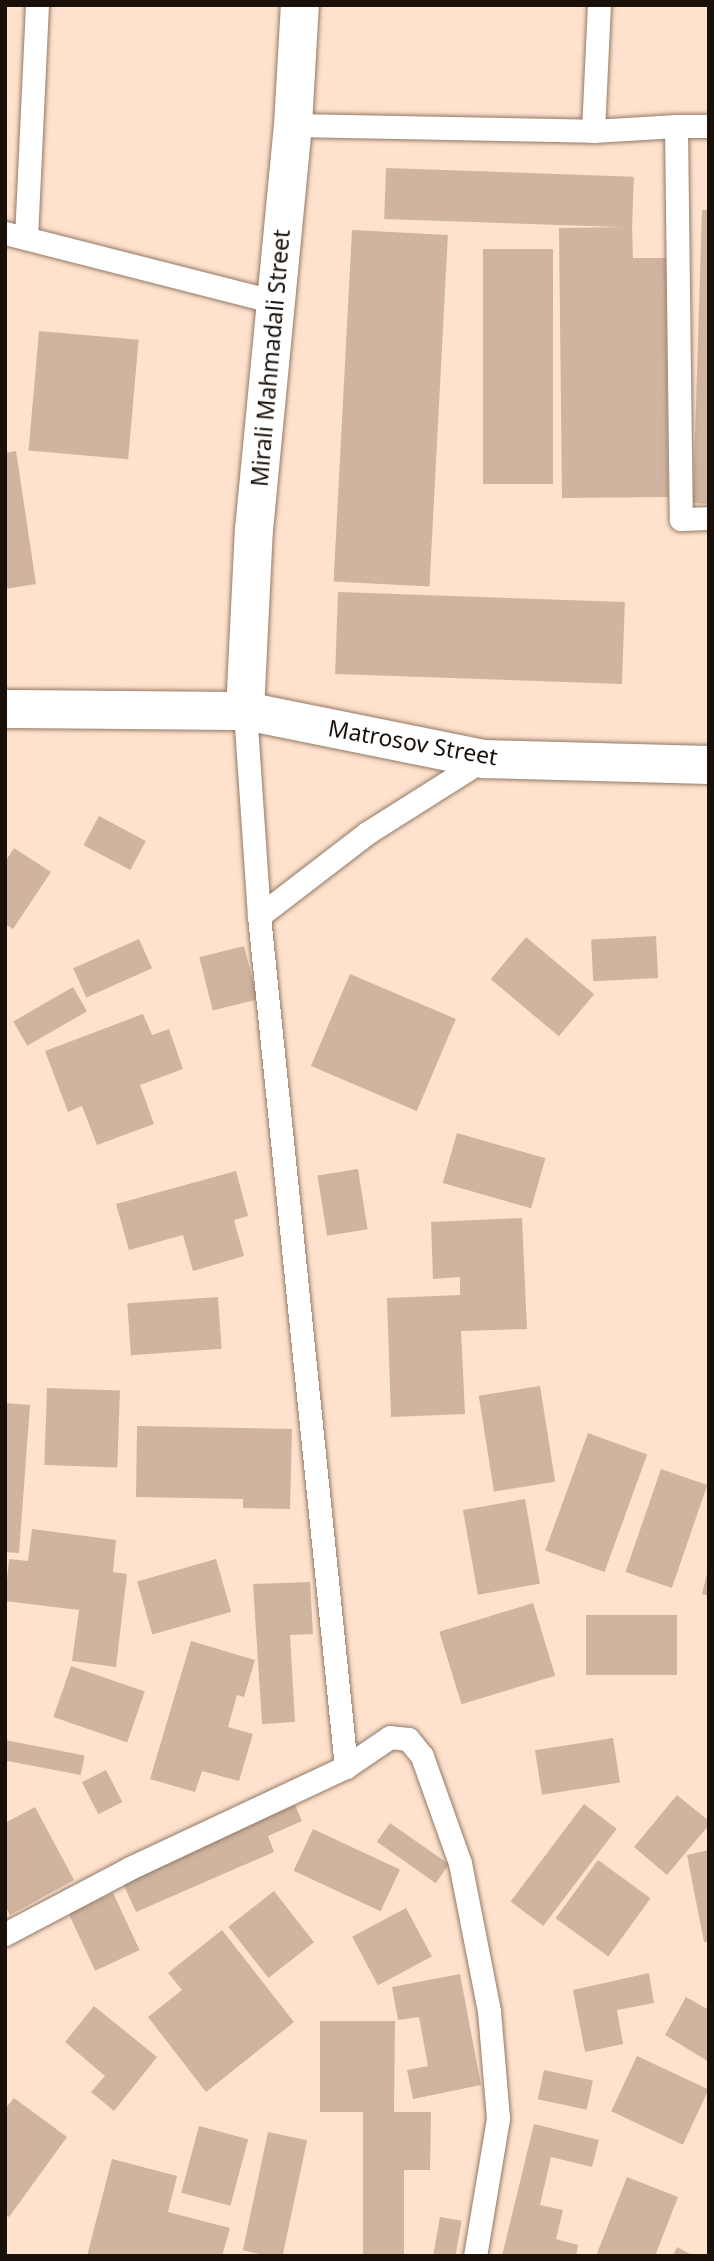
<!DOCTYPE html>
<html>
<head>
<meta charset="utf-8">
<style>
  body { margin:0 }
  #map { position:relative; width:714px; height:2261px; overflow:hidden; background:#fee2cd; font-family:"Noto Sans",sans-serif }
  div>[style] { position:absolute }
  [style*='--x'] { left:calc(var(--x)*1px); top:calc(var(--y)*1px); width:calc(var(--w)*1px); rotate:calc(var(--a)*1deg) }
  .building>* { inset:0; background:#cfb4a0; transform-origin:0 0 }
  .roads { filter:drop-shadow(0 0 2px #927966) drop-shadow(0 0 2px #927966) }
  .lane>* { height:23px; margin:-11.5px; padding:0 11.5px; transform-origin:11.5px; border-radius:11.5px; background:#fff }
  .secondary>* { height:38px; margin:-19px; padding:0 19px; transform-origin:19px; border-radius:19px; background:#fff }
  span { translate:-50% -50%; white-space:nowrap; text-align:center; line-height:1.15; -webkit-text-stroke:7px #fff; paint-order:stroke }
  .street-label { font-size:23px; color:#191009 }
  .frame { position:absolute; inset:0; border:7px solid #191009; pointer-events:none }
</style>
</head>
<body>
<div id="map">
  <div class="building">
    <div style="left:386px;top:168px;width:248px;height:51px;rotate:2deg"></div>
    <div style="clip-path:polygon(702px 210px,709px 210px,709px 504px,693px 503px)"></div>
    <div style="clip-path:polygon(632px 227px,633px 258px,666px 258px,668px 497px,562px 498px,559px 228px)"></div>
    <div style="left:352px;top:230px;width:96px;height:352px;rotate:3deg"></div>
    <div style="left:483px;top:249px;width:70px;height:235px"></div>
    <div style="left:39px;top:331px;width:100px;height:120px;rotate:5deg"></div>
    <div style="clip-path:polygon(16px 451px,36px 584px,5px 589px,5px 453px)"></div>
    <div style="left:338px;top:592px;width:287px;height:82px;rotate:2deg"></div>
    <div style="left:99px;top:816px;width:53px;height:33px;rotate:28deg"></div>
    <div style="clip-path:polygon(14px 848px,51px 872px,13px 929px,5px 924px,5px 862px)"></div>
    <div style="left:656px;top:936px;width:42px;height:65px;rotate:87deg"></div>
    <div style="left:526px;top:937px;width:89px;height:55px;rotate:40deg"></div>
    <div style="left:139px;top:939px;width:32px;height:72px;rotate:66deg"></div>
    <div style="left:244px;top:946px;width:55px;height:46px;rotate:76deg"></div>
    <div style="left:350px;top:974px;width:115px;height:100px;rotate:23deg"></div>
    <div style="left:73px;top:987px;width:28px;height:69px;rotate:60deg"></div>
    <div style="clip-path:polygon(143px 1014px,152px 1035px,169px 1029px,183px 1069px,140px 1085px,154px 1124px,97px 1145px,82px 1106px,68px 1112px,45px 1051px)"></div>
    <div style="left:457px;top:1133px;width:92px;height:52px;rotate:16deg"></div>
    <div style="left:358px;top:1169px;width:61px;height:41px;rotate:81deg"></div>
    <div style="clip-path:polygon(236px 1171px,248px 1216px,234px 1220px,244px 1256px,193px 1271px,183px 1235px,129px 1250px,116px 1204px)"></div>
    <div style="clip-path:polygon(522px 1218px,527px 1329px,461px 1331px,465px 1414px,391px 1417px,387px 1298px,460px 1295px,460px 1277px,433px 1279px,431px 1222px)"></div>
    <div style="left:218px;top:1297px;width:52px;height:91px;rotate:86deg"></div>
    <div style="left:540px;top:1386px;width:97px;height:62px;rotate:81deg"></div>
    <div style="left:47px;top:1388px;width:73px;height:77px;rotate:2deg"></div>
    <div style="clip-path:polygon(5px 1403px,30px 1405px,19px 1553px,5px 1552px)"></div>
    <div style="clip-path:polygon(137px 1426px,292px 1429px,290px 1509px,243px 1508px,243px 1499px,136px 1497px)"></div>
    <div style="left:588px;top:1433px;width:63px;height:125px;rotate:20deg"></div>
    <div style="left:661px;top:1469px;width:49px;height:109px;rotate:19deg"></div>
    <div style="left:525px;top:1499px;width:86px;height:63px;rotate:80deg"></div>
    <div style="clip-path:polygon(32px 1529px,116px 1540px,113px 1572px,127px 1574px,116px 1667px,72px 1661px,79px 1610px,5px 1601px,9px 1559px,28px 1561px)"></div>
    <div style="left:216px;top:1559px;width:55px;height:82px;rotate:74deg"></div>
    <div style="clip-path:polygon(708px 1570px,709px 1570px,709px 1596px,702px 1594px)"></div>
    <div style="clip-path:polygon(310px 1582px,313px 1634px,290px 1635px,295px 1722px,262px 1724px,253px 1584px)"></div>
    <div style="left:533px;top:1603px;width:76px;height:98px;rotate:73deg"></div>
    <div style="left:677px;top:1615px;width:60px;height:91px;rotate:90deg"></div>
    <div style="clip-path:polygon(191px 1641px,255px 1660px,244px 1697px,237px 1695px,228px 1727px,253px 1734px,239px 1781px,202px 1771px,195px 1792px,150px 1779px)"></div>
    <div style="left:71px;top:1666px;width:78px;height:54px;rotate:19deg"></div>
    <div style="left:613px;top:1738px;width:45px;height:79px;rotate:81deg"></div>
    <div style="left:5px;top:1740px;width:81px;height:20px;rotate:11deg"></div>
    <div style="left:106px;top:1770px;width:36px;height:27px;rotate:63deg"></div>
    <div style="clip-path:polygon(677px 1795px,709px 1821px,709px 1825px,667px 1875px,634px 1847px)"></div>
    <div style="left:584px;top:1804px;width:41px;height:122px;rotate:37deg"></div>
    <div style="clip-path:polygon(295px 1805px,302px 1821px,268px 1836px,274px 1852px,136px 1912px,121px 1879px)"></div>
    <div style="clip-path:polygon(35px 1807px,74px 1880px,10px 1915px,5px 1906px,5px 1823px)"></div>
    <div style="left:390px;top:1823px;width:72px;height:23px;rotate:35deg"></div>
    <div style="left:313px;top:1829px;width:96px;height:46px;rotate:25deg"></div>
    <div style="clip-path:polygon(709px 1850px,709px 1941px,704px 1942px,687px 1855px)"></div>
    <div style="left:598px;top:1860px;width:65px;height:72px;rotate:36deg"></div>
    <div style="left:274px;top:1891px;width:65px;height:58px;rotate:52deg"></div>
    <div style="left:113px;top:1893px;width:63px;height:49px;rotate:65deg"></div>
    <div style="left:406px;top:1908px;width:55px;height:61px;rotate:62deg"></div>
    <div style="clip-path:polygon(222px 1930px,294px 2022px,206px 2092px,148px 2017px,182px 1990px,168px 1973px)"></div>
    <div style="clip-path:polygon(649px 1973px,654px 2003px,617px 2010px,623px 2044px,585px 2052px,573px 1990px)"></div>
    <div style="clip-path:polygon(460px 1974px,481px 2085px,413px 2099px,407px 2070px,428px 2066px,419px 2017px,398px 2020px,392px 1987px)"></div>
    <div style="clip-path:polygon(686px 1997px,709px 2010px,709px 2062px,665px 2035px)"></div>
    <div style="clip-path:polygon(94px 2006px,157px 2057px,114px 2111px,91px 2092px,105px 2076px,65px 2042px)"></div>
    <div style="clip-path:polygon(320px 2021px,395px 2021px,394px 2112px,431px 2112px,430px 2170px,404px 2170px,404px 2256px,363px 2256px,363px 2112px,320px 2112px)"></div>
    <div style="left:637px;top:2056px;width:79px;height:61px;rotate:25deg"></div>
    <div style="left:544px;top:2070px;width:50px;height:30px;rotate:12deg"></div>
    <div style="clip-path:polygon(14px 2098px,67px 2137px,9px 2217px,5px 2214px,5px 2109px)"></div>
    <div style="clip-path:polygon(534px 2124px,599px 2140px,592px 2167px,551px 2157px,540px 2205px,563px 2210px,556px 2239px,578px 2245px,576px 2256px,502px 2256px)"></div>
    <div style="left:199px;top:2126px;width:51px;height:69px;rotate:15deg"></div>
    <div style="left:268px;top:2132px;width:40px;height:121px;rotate:12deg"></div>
    <div style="clip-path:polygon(112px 2159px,177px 2176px,168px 2212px,230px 2228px,222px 2256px,87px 2256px)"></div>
    <div style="clip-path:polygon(627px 2177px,678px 2197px,655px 2256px,596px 2256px)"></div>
    <div style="left:440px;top:2217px;width:22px;height:40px;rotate:10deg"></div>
    <div style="clip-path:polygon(677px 2247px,694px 2256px,673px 2256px)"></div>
  </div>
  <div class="roads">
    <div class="lane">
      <div style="--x:293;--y:125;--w:300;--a:1.1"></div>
      <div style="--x:593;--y:131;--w:83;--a:-3.4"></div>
      <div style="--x:676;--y:126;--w:393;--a:89.3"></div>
      <div style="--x:681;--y:519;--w:28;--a:-2"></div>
      <div style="--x:676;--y:126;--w:33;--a:0"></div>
      <div style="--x:593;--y:131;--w:126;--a:-87.3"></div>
      <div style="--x:5;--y:233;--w:279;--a:14.3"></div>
      <div style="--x:26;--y:238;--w:233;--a:-87.3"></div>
      <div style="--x:245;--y:711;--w:205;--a:86.1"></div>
      <div style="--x:5;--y:1934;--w:141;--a:-27.8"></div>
      <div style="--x:130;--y:1868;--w:238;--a:-25.1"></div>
      <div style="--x:475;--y:2256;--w:140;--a:-80.5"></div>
      <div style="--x:498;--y:2118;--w:107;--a:-94.8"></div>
      <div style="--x:489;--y:2011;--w:151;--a:-101.1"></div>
      <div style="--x:460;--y:1863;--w:114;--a:-109.6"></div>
      <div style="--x:422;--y:1756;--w:22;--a:-129"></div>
      <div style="--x:408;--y:1739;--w:18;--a:-174"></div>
      <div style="--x:390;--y:1737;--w:53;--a:145.7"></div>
      <div style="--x:346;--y:1767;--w:855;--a:-95.84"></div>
      <div style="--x:259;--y:916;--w:136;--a:-37.5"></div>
      <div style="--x:367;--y:833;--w:138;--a:-32.3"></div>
    </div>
    <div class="secondary">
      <div style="--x:5;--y:709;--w:240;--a:0.5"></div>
      <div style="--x:245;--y:711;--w:244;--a:11.4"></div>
      <div style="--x:484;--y:759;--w:225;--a:1.5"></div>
      <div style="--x:245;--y:711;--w:181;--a:-87.2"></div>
      <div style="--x:254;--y:530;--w:407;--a:-84.5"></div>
      <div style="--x:293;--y:125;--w:120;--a:-86.7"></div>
    </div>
  </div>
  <div class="street-label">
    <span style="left:270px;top:358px;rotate:-85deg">Mirali Mahmadali Street</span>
    <span style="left:413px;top:742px;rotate:10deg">Matrosov Street</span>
  </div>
  <div class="frame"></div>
</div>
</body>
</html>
